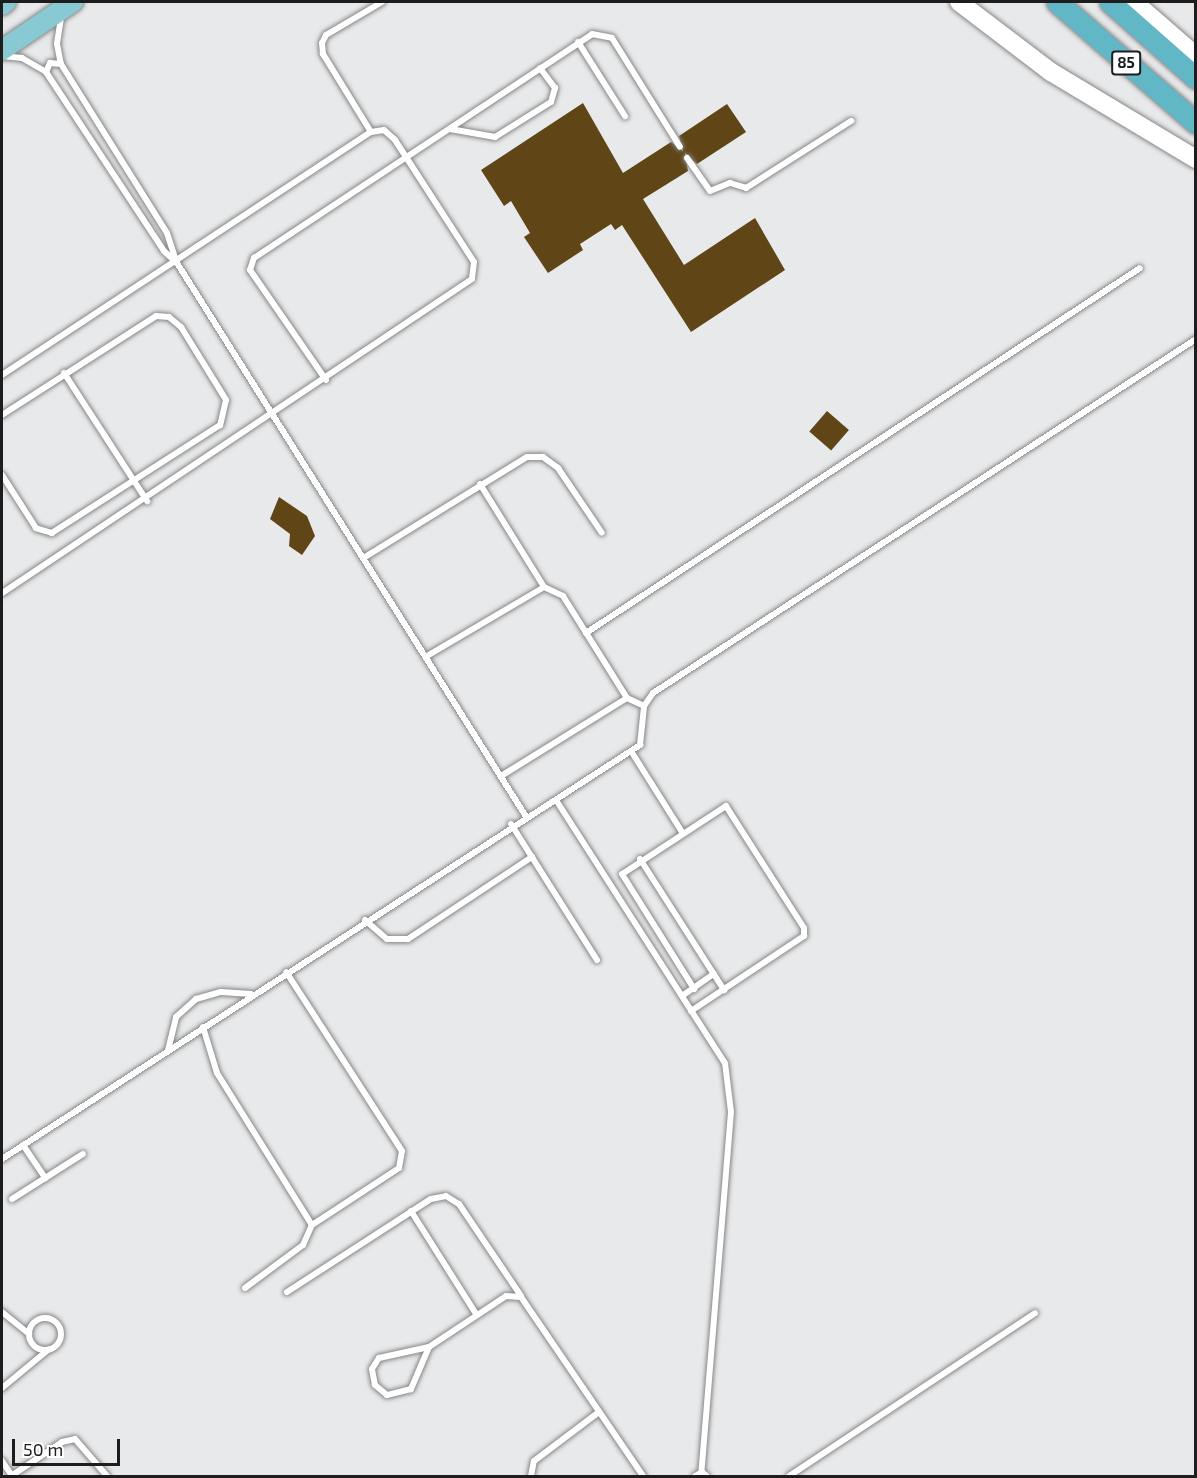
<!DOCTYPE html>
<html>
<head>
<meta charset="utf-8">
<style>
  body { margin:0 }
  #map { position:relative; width:1197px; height:1478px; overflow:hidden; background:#e8e9ea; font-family:"Exo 2",sans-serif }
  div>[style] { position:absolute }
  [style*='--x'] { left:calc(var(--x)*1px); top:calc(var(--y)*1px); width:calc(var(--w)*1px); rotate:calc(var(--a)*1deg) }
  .building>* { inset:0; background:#604517; transform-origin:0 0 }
  .roads { filter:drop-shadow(0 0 2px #878788) drop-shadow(0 0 2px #878788) }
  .service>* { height:6px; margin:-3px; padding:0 3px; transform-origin:3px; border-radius:3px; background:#fff }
  .service>.ring { margin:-3px; padding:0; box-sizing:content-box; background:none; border:6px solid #fff; border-radius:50% }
  .secondary>* { height:18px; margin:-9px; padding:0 9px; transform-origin:9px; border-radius:9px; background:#fff }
  .primary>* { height:20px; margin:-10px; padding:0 10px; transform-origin:10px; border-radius:10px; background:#89c9d4 }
  .trunk>* { height:21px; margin:-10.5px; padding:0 10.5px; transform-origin:10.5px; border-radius:10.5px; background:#62b7c6 }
  span { translate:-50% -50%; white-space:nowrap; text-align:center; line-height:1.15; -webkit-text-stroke:6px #fff; paint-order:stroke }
  .shield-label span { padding:2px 4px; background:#fff; border:2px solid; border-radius:4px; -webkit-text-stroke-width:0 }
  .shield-label { font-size:15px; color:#1d1d1e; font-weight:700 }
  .frame { position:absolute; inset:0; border:3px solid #1d1d1e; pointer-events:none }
  .scale { position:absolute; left:12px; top:1439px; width:108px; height:27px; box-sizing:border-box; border:3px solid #1d1d1e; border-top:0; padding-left:8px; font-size:18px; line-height:21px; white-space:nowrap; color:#1d1d1e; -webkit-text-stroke:4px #fff; paint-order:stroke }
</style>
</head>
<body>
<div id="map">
  <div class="building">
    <div style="clip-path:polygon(583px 103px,623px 173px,671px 142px,683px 151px,679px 136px,727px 104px,746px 132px,697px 164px,685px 153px,688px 171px,643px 199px,684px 265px,755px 218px,785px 270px,691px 332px,622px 225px,615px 230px,611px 224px,580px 244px,583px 250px,548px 273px,524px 237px,530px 233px,511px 201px,504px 206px,481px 170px)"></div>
    <div style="left:827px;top:411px;width:29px;height:27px;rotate:41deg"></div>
    <div style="clip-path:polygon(279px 497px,307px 516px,315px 536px,302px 555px,289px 546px,290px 534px,270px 519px)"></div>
  </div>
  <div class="roads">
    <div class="service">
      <div style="--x:61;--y:18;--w:26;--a:99"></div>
      <div style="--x:57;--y:44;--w:20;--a:79"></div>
      <div style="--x:61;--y:64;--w:199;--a:57.9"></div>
      <div style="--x:167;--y:233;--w:32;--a:72"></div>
      <div style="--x:578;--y:42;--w:88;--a:57.6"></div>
      <div style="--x:3;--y:56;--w:19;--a:6"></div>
      <div style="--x:22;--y:58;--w:28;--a:30"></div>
      <div style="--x:46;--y:72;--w:214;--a:56.6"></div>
      <div style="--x:164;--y:251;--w:18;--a:43"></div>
      <div style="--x:177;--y:263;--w:653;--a:57.77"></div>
      <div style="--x:46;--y:72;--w:10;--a:-66"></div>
      <div style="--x:50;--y:63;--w:11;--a:5"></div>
      <div style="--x:450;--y:129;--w:46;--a:10.1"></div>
      <div style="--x:495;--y:137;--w:66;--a:-32"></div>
      <div style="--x:551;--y:102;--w:15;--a:-74"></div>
      <div style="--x:555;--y:88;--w:25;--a:-127"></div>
      <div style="--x:371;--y:132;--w:92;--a:-121.6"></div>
      <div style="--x:323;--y:54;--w:11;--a:-95"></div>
      <div style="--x:322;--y:43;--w:9;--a:-63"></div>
      <div style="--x:326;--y:35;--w:65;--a:-30.5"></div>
      <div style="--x:687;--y:158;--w:40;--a:55.1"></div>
      <div style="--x:710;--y:191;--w:22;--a:-22"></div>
      <div style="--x:730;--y:183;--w:17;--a:17"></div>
      <div style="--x:746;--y:188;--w:125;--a:-32.5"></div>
      <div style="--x:64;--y:373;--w:153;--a:57"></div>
      <div style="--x:2;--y:375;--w:442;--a:-33.4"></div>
      <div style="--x:371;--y:132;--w:13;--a:-9"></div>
      <div style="--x:384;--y:130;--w:15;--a:42"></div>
      <div style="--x:395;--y:140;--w:145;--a:57.1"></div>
      <div style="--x:474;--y:262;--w:17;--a:97"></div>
      <div style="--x:472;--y:279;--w:565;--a:146.25"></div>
      <div style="--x:326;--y:380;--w:134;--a:-124.6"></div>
      <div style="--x:250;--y:270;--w:13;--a:-72"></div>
      <div style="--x:254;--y:258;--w:405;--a:-33.5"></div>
      <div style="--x:592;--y:34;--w:20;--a:11"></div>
      <div style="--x:612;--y:38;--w:128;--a:58"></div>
      <div style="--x:2;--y:415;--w:183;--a:-32.7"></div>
      <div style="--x:156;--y:316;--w:13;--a:4"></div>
      <div style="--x:169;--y:317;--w:16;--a:40"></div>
      <div style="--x:181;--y:327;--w:86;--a:58.3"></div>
      <div style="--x:226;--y:400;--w:26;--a:103"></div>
      <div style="--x:220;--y:425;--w:200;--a:147.3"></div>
      <div style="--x:52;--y:533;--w:17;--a:-163"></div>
      <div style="--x:36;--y:528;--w:63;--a:-122.7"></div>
      <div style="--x:480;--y:484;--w:121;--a:58.1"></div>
      <div style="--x:544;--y:587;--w:21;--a:25"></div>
      <div style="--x:563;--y:596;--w:120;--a:57.9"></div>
      <div style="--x:627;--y:698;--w:19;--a:25"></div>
      <div style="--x:365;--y:557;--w:190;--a:-31.7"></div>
      <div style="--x:527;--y:457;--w:16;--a:0"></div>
      <div style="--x:543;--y:457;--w:19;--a:36"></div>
      <div style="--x:558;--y:468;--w:78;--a:55.9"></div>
      <div style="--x:586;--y:633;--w:663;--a:-33.38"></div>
      <div style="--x:427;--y:656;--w:136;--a:-30.5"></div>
      <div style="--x:631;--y:751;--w:96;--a:57.8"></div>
      <div style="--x:501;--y:776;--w:148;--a:-31.8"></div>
      <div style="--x:556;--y:800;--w:313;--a:57.3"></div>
      <div style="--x:725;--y:1063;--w:49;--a:83"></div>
      <div style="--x:731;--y:1112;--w:365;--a:94.7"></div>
      <div style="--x:511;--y:824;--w:161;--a:57.7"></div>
      <div style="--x:640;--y:859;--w:156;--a:57.3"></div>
      <div style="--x:365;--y:920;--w:29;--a:41"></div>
      <div style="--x:387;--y:939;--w:21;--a:0"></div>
      <div style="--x:408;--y:939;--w:149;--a:-33.5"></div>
      <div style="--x:682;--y:996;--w:39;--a:-35"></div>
      <div style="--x:691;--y:1011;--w:136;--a:-33.6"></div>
      <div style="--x:804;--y:936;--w:8;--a:-90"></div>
      <div style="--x:804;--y:928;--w:145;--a:-122.6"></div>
      <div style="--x:726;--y:806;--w:124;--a:146.8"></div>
      <div style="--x:622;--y:874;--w:136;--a:57.9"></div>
      <div style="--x:203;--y:1027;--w:48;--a:73.1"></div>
      <div style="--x:217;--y:1073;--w:179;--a:58"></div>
      <div style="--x:312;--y:1225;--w:104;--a:-33.2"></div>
      <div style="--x:399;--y:1168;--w:17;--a:-80"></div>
      <div style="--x:402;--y:1151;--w:213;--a:-122.9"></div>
      <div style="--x:168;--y:1050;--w:34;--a:-76"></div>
      <div style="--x:176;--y:1017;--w:27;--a:-42"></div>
      <div style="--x:196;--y:999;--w:26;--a:-16"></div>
      <div style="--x:221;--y:992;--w:30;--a:4"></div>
      <div style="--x:23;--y:1145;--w:40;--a:56"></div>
      <div style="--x:2;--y:1159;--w:761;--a:-32.98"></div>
      <div style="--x:640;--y:745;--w:39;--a:-84"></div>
      <div style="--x:644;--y:706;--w:16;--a:-55"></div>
      <div style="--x:653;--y:693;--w:648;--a:-33.1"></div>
      <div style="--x:12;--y:1199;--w:84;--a:-32.4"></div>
      <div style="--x:411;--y:1211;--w:122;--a:57.7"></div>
      <div style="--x:245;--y:1288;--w:72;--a:-36.6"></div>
      <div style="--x:303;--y:1245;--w:22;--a:-66"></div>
      <div style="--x:287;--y:1292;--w:171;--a:-32.9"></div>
      <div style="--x:431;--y:1199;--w:15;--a:-11"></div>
      <div style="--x:446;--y:1196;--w:15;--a:32"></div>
      <div style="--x:459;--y:1204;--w:111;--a:56"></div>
      <div style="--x:2;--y:1312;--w:35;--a:39"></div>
      <div class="ring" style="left:29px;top:1318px;width:26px;height:26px"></div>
      <div style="--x:429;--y:1347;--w:46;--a:113.2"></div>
      <div style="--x:411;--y:1389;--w:25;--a:166"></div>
      <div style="--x:387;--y:1395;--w:16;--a:-140"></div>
      <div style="--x:375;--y:1385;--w:16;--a:-101"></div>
      <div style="--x:372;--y:1369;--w:13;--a:-58"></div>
      <div style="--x:379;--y:1358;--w:51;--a:-12.4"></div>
      <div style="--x:429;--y:1347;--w:92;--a:-33.5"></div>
      <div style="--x:506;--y:1296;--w:15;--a:4"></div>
      <div style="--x:521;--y:1297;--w:217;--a:55.7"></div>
      <div style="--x:2;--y:1388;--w:60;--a:-39.6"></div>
      <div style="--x:2;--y:1461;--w:18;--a:56"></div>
      <div style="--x:11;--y:1476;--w:61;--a:-33.7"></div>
      <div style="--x:62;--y:1442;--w:13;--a:-13"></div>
      <div style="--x:75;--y:1439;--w:49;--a:49.1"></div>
      <div style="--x:531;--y:1476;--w:15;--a:-79"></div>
      <div style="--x:534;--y:1461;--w:81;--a:-37"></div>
      <div style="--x:695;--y:1476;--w:8;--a:-30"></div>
      <div style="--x:702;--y:1472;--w:6;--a:39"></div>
      <div style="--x:789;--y:1476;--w:295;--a:-33.5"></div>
    </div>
    <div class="secondary">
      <div style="--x:959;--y:2;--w:116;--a:37.3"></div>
      <div style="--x:1051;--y:72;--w:169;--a:31"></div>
      <div style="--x:1134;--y:2;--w:82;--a:41.1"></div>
    </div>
    <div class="primary">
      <div style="--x:2;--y:5;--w:5;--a:-37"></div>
      <div style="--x:2;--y:50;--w:86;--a:-34.1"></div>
    </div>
    <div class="trunk">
      <div style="--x:1057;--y:2;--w:184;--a:41"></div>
      <div style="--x:1110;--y:2;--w:115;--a:41.5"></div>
    </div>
  </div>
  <div class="shield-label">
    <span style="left:1126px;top:63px">85</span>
  </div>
  <div class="frame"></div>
  <div class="scale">50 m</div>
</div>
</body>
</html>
